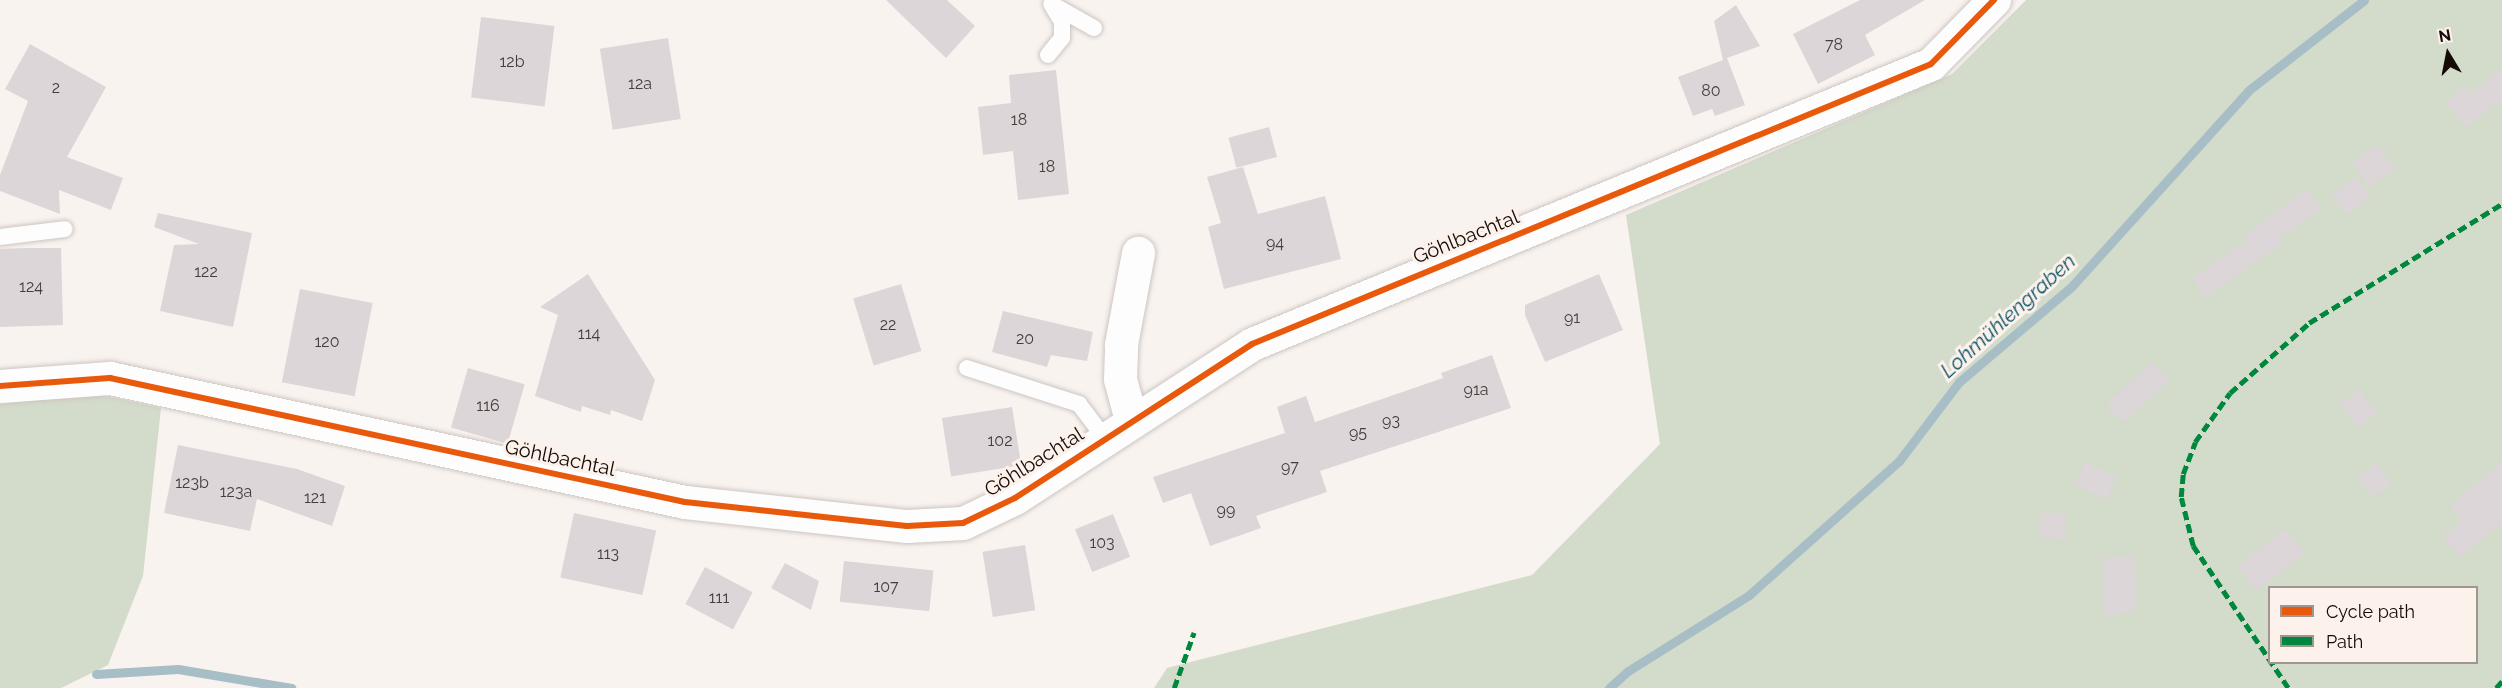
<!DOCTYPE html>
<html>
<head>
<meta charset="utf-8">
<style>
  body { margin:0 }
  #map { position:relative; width:2502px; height:688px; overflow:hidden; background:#f9f3ef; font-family:Raleway,sans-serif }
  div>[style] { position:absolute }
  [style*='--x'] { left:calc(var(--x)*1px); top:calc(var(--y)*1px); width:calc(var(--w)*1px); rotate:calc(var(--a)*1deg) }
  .green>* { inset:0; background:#d3dbcb }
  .stream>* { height:9px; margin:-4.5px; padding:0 4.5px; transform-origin:4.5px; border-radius:4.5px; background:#a8bec7 }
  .building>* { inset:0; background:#dcd6d9; transform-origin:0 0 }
  .roads { filter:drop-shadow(0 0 2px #cdc5c0) drop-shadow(0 0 2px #cdc5c0) }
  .service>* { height:16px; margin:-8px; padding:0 8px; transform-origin:8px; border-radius:8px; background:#fefdfd }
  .minor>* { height:33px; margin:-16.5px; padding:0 16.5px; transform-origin:16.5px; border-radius:16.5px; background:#fefdfd }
  .quiet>* { height:4.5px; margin-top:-2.25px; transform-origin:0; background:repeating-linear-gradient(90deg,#00873e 0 9px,transparent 0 13.5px) }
  .cycleway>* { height:6px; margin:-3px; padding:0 3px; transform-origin:3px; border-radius:3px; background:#e8590c }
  span { translate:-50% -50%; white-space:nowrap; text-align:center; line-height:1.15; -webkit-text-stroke:6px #fdf2eb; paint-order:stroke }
  .number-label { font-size:16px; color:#463e3b }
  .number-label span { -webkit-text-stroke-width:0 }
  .street-label { font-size:20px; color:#140b06 }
  .water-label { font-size:21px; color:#085367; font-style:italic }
  .legend { position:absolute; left:2268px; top:586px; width:210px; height:78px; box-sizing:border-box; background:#fdf2eb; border:2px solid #a0968f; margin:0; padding:8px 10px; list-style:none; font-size:18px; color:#140b06 }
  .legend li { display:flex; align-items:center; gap:12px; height:30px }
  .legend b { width:30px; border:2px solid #a0968f }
  .north { position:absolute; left:2418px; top:24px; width:60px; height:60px; -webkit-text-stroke:4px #fdf2eb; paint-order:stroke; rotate:350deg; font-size:16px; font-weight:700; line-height:24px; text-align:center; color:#140b06 }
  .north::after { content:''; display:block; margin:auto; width:21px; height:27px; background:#140b06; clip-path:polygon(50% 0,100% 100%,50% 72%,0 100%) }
</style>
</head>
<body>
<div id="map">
  <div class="green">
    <div style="clip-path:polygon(evenodd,2026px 0,2502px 0,2502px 688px,1154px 688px,1167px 668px,1532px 575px,1660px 444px,1626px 215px,1952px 74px,2026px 0,2270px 588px,2476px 588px,2476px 662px,2270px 662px,2270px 588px)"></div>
    <div style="clip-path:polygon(97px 394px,161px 408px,143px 576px,108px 665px,61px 688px,0 688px,0 404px)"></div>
  </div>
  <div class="stream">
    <div style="--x:96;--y:674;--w:82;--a:-3.5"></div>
    <div style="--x:178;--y:669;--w:115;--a:9.5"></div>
    <div style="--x:1609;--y:688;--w:25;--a:-42"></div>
    <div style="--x:1628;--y:671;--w:143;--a:-32.1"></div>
    <div style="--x:1749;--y:595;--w:201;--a:-41.8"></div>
    <div style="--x:1899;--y:461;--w:99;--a:-52.8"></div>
    <div style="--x:1959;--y:382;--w:148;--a:-40.3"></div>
    <div style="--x:2072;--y:286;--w:264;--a:-47.9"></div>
    <div style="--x:2249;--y:90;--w:146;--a:-38"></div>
  </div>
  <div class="building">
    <div style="clip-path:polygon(886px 0,947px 0,975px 26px,946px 58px)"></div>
    <div style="clip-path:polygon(1860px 0,1925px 0,1865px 35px,1875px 55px,1818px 84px,1793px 34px)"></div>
    <div style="clip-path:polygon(1736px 5px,1760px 46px,1727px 58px,1745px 105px,1715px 116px,1712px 109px,1693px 116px,1678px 77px,1723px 60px,1714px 21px)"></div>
    <div style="left:481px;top:17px;width:74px;height:81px;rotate:7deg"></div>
    <div style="left:668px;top:38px;width:82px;height:69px;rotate:81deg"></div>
    <div style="clip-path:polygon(30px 44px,106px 87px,67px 157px,123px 178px,111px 210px,59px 190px,60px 214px,0 191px,0 175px,28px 101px,5px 89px)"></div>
    <div style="clip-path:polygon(2502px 68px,2502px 100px,2465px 127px,2446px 102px,2465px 87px,2470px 93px)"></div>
    <div style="clip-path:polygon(1056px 70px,1069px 194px,1018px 200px,1013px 151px,983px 155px,978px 107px,1011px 103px,1009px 75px)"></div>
    <div style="left:1269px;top:127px;width:31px;height:42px;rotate:75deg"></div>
    <div style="left:2378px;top:145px;width:29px;height:32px;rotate:55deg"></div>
    <div style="clip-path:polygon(1243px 167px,1258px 214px,1325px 196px,1341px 259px,1224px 289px,1208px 227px,1221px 223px,1207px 177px)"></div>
    <div style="left:2356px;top:176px;width:25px;height:31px;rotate:53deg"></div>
    <div style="clip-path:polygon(2307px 189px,2321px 209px,2279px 239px,2282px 243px,2205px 298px,2192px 278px,2246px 241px,2243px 236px)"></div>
    <div style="clip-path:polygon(158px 213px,252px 233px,233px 327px,160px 311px,174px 245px,199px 244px,154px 227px)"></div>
    <div style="clip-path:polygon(27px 248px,61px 248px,63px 325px,0 327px,0 249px)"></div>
    <div style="clip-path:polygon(588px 274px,655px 380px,642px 421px,611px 410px,610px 415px,582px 406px,581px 412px,535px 396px,558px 315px,540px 307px)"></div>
    <div style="clip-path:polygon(1599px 274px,1623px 330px,1545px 362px,1525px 315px,1525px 305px)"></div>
    <div style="left:901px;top:284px;width:70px;height:50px;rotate:73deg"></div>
    <div style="left:300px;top:289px;width:74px;height:95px;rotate:11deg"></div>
    <div style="clip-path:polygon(1003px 311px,1093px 332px,1087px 361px,1051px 355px,1047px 367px,992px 352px)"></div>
    <div style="clip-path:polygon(1492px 355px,1511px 408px,1320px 471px,1327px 492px,1256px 516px,1261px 528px,1210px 546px,1191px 493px,1163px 503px,1153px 477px,1285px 433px,1277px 407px,1306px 396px,1315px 422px,1443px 378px,1441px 373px)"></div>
    <div style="left:2152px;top:362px;width:25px;height:62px;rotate:47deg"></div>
    <div style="left:468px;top:368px;width:59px;height:62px;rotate:16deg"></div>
    <div style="left:2359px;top:389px;width:30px;height:24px;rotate:53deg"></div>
    <div style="left:1012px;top:407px;width:59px;height:71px;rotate:81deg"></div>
    <div style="clip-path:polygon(178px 445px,297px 469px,345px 486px,332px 526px,257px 499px,250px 531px,164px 513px)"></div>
    <div style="left:2085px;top:462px;width:35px;height:25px;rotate:25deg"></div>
    <div style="clip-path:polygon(2502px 462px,2502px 522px,2460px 557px,2443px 537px,2462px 521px,2450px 505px)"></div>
    <div style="left:2376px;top:463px;width:26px;height:24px;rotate:53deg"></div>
    <div style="left:574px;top:513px;width:84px;height:66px;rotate:12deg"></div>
    <div style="left:2040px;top:513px;width:26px;height:25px;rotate:2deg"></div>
    <div style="left:1113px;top:514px;width:46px;height:41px;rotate:68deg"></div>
    <div style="left:2285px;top:529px;width:31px;height:61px;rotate:52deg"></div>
    <div style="left:1025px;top:545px;width:66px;height:43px;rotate:81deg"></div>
    <div style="clip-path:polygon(2134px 556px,2136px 609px,2105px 618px,2102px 558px)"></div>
    <div style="left:844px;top:561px;width:90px;height:41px;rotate:6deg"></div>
    <div style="clip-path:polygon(785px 563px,819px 581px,811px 610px,771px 588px)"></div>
    <div style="left:705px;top:567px;width:54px;height:42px;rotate:28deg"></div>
  </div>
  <div class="roads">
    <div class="service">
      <div style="--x:1053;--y:5;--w:47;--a:29.3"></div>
      <div style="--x:1048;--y:55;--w:22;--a:-51"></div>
      <div style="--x:1062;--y:38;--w:16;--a:-90"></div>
      <div style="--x:1062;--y:22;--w:21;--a:-121"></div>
      <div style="--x:0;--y:237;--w:65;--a:-7"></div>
      <div style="--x:967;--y:368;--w:118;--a:17.8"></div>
      <div style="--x:1079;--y:404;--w:41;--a:52.9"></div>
    </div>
    <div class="minor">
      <div style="--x:0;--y:386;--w:110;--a:-4.2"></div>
      <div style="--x:110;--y:378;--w:588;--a:12.17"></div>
      <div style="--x:685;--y:502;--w:223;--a:6.2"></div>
      <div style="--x:907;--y:526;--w:56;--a:-3.1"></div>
      <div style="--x:963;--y:523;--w:58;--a:-25.7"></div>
      <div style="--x:1015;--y:498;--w:283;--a:-33"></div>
      <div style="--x:1252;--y:344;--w:734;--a:-22.41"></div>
      <div style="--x:1931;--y:64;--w:90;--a:-45.5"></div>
      <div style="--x:1131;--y:420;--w:42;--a:-105"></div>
      <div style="--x:1120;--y:379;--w:35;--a:-88"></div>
      <div style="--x:1121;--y:344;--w:93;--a:-79.4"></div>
    </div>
  </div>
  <div class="quiet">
    <div style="--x:1174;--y:688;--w:59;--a:-70.3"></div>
    <div style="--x:2288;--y:688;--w:171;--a:-123.8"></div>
    <div style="--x:2193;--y:546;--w:50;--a:-103.8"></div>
    <div style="--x:2181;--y:497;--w:23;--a:-85"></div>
    <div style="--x:2183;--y:474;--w:34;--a:-69"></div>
    <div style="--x:2195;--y:442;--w:60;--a:-54.5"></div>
    <div style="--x:2230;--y:393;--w:106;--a:-41.5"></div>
    <div style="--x:2309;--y:323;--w:227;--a:-31.7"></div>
    <div style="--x:2496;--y:688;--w:9;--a:-49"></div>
  </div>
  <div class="cycleway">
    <div style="--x:0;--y:386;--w:110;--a:-4.2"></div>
    <div style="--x:110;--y:378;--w:588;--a:12.17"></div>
    <div style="--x:685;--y:502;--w:223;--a:6.2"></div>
    <div style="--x:907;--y:526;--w:56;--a:-3.1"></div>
    <div style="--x:963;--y:523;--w:58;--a:-25.7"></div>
    <div style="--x:1015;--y:498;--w:283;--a:-33"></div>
    <div style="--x:1252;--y:344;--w:734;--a:-22.41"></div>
    <div style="--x:1931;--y:64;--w:90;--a:-45.5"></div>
  </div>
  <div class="number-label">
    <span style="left:1834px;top:45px">78</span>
    <span style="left:512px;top:62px">12b</span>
    <span style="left:640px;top:84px">12a</span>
    <span style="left:56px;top:88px">2</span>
    <span style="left:1711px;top:91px">80</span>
    <span style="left:1019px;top:120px">18</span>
    <span style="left:1047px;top:167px">18</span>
    <span style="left:1275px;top:243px">94</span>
    <span style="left:206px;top:272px">122</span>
    <span style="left:31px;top:287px">124</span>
    <span style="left:1572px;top:318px">91</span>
    <span style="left:888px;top:325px">22</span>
    <span style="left:589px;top:334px">114</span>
    <span style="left:1025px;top:339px">20</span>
    <span style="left:327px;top:342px">120</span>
    <span style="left:1476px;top:390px">91a</span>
    <span style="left:488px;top:406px">116</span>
    <span style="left:1391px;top:421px">93</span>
    <span style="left:1358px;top:433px">95</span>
    <span style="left:1000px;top:441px">102</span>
    <span style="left:1290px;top:467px">97</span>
    <span style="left:192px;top:483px">123b</span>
    <span style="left:236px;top:492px">123a</span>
    <span style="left:315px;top:498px">121</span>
    <span style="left:1226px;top:510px">99</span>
    <span style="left:1102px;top:543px">103</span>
    <span style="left:608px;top:554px">113</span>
    <span style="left:886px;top:587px">107</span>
    <span style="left:719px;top:598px">111</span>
  </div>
  <div class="street-label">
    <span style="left:1466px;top:237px;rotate:-22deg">Göhlbachtal</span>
    <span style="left:560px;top:458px;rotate:12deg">Göhlbachtal</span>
    <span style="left:1034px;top:462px;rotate:-32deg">Göhlbachtal</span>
  </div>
  <div class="water-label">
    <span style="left:2008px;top:316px;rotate:-42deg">Lohmühlengraben</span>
  </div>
  <ul class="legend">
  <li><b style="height:8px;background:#e8590c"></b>Cycle path</li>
  <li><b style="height:8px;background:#00873e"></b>Path</li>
  </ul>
  <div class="north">N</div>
</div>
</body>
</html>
